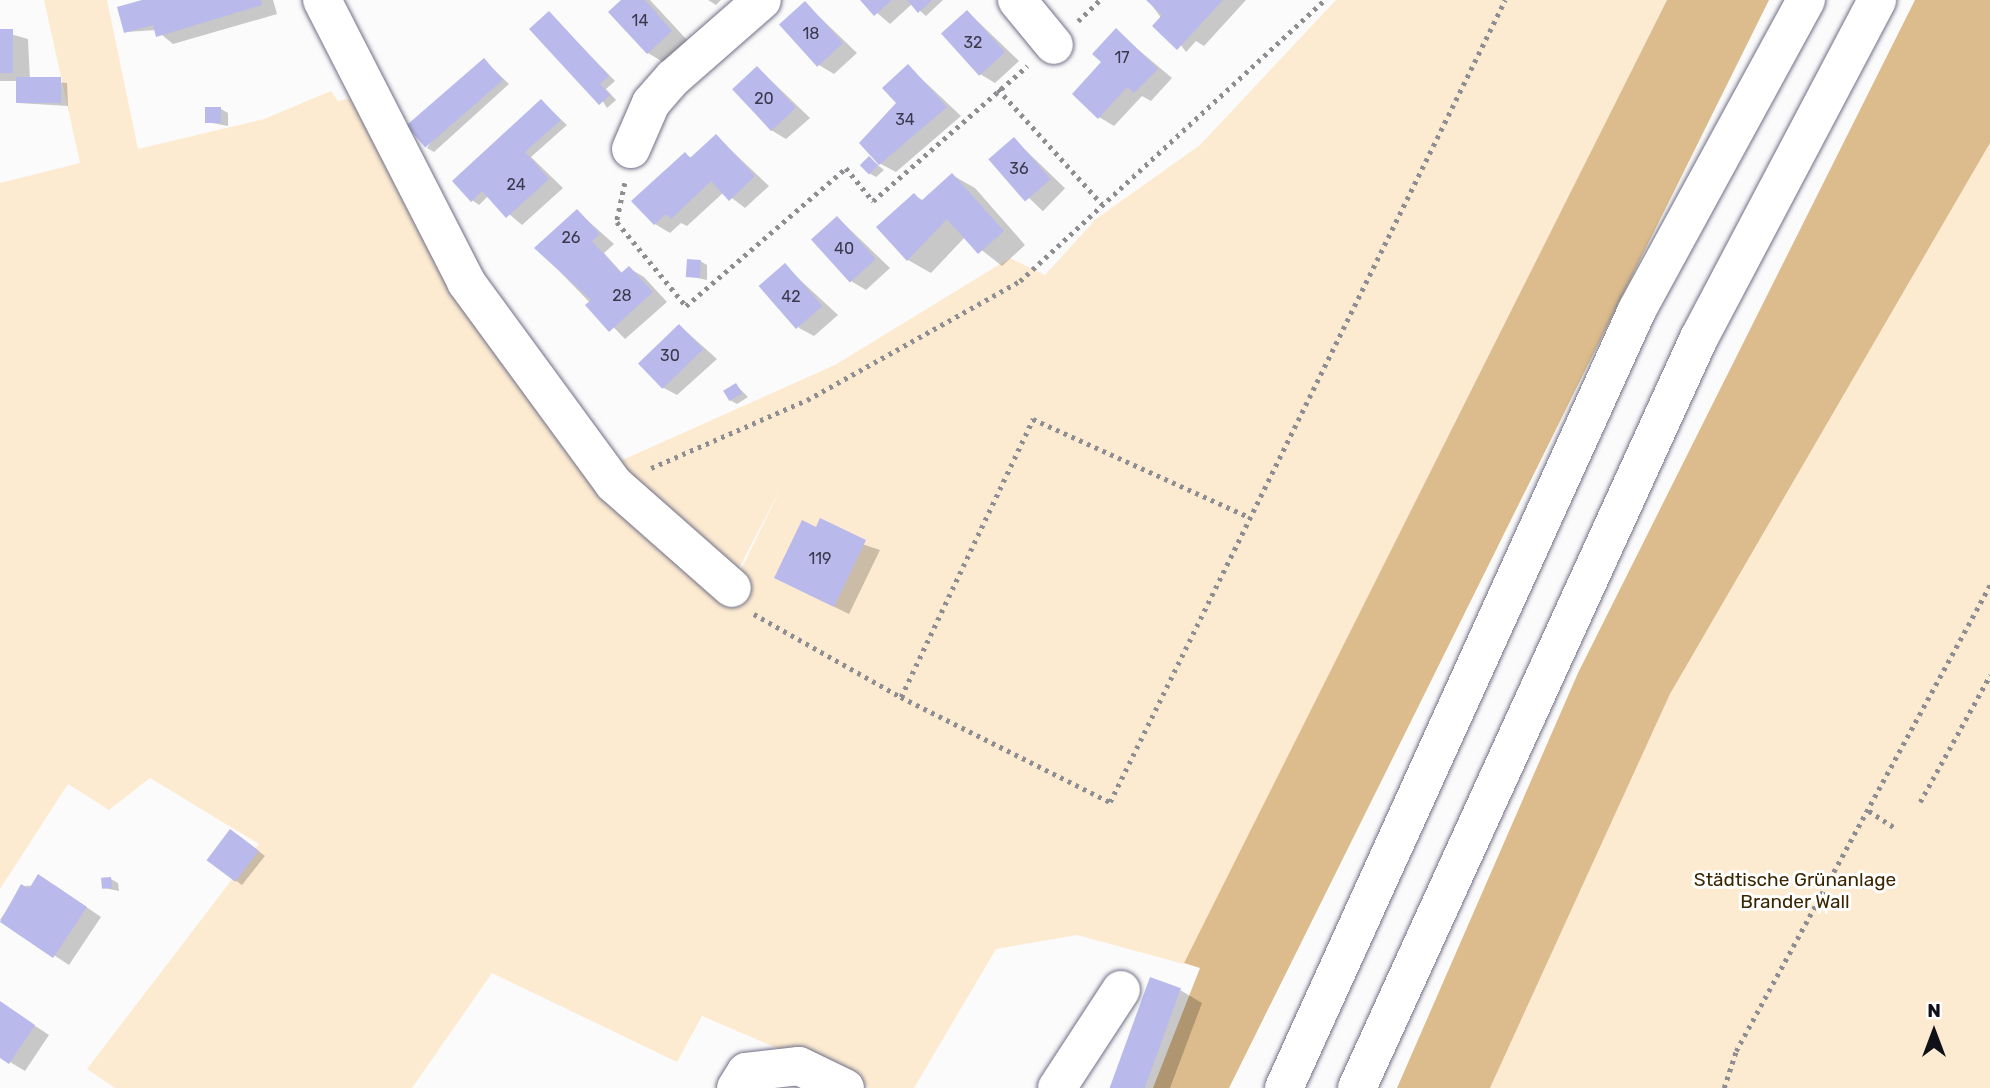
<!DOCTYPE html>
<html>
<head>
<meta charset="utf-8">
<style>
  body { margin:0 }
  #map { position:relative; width:1990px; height:1088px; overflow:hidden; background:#fbfbfb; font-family:Rubik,sans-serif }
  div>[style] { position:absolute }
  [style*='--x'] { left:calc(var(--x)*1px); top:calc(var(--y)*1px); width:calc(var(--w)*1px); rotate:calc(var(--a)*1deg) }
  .green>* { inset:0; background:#fdebd1 }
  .forest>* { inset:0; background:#dcbc8d }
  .shadow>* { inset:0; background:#0003; transform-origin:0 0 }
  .building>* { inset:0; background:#bab9ec; transform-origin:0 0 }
  .path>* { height:4.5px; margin-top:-2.25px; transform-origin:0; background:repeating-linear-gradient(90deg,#8e8e92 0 3.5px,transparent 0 8.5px) }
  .roads { filter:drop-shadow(0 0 2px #6f6f86) drop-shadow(0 0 2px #6f6f86) }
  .minor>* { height:38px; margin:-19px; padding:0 19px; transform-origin:19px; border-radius:19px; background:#fff }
  .highway>* { height:38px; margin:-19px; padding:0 19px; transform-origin:19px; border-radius:19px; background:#fff }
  span { translate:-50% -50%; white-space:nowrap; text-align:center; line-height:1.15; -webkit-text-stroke:6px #fff; paint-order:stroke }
  .number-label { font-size:16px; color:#3a3a4e }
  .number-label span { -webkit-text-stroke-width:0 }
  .park-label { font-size:19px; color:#3b2600 }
  .north { position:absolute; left:1899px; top:997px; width:70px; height:70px; -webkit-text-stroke:5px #fff; paint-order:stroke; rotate:0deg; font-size:19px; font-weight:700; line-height:28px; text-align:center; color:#101019 }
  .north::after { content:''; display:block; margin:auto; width:24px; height:32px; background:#101019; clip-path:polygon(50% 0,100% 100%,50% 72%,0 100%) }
</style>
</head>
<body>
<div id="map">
  <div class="green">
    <div style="clip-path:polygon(evenodd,44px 0,107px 0,138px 149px,264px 119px,331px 91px,338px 101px,352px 98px,591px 474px,835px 365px,1010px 258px,1045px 275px,1096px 219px,1200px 145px,1336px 0,1667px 0,1184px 964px,1077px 935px,996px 949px,914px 1088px,870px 1088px,702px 1016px,677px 1062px,492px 973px,412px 1088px,115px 1088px,87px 1069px,259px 844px,150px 778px,109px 810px,68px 784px,0 889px,0 183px,80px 163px,44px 0,782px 486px,732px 588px,727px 591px,782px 486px)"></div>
    <div style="clip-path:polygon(1990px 143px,1990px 1088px,1490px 1088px,1670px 694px)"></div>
  </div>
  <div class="forest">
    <div style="clip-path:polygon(1667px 0,1769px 0,1229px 1088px,1153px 1088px,1200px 968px,1184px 963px)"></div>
    <div style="clip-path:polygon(1915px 0,1990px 0,1990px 143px,1670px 694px,1490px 1088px,1397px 1088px,1578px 673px)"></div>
  </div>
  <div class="shadow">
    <div style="clip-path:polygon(147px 0,273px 0,277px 14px,173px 44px,156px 30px,126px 32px)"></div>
    <div style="clip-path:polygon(623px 0,650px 0,687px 40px,663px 62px,648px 53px)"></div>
    <div style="clip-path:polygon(708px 0,721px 0,716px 5px)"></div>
    <div style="clip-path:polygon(862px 0,943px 0,926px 16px,912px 4px,890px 24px)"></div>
    <div style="clip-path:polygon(1148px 0,1246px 0,1204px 46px,1196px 41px,1186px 52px)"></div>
    <div style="clip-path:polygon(805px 3px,857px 53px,834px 74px,819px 65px)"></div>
    <div style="clip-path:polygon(968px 12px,1019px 61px,995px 83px,980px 74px)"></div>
    <div style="clip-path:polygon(549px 13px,615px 81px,606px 89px,616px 100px,607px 108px)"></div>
    <div style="clip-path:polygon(0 31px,28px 39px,30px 80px,67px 83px,68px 106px,18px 103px,18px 81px,0 81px)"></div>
    <div style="clip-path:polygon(1116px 31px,1172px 78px,1151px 101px,1142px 96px,1114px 126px,1099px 117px,1104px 62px)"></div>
    <div style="clip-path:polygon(484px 60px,509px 84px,434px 152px,427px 148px)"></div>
    <div style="clip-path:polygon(908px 66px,961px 116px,896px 172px,879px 163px)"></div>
    <div style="clip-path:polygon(758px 68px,810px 118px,786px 139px,771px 130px)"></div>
    <div style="clip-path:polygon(542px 102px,567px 125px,531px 157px,563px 188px,522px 225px,488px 196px,479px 205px,472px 200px)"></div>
    <div style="clip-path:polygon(221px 109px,228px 113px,228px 126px,207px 122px)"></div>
    <div style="clip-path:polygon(716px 136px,769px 186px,745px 208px,724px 192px,687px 226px,681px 223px,670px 233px,655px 224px,685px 154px,692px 158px)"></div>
    <div style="left:1014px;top:139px;width:71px;height:32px;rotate:44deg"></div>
    <div style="clip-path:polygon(869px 158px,884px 170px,876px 177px,869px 173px)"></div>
    <div style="clip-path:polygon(952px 175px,975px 188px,1025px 245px,1002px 266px,965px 237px,931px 273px,908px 260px,879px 227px,914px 195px,924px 201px)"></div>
    <div style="clip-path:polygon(577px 211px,614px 244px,604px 253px,623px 274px,629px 268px,644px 277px,667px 302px,625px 339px,537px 248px)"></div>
    <div style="clip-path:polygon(838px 218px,890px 268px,866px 290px,851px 281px)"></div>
    <div style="clip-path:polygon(700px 261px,707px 265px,707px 280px,688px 276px)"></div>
    <div style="clip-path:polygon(785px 266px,838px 315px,814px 336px,799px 328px)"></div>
    <div style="clip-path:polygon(680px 326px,717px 359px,677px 395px,662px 387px)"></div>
    <div style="clip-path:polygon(736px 385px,748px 397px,737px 404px,730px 400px)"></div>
    <div style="clip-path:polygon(817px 529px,880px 550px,849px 614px,792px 586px)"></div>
    <div style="clip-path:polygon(238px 835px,265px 856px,242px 885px,208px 860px)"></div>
    <div style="clip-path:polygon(111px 879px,118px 883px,119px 891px,104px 888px)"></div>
    <div style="clip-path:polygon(54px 885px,101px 917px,69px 965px,0 920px,22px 886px)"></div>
    <div style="clip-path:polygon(1180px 990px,1202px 1003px,1170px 1088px,1110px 1088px)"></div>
    <div style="clip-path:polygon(0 1003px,49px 1035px,25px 1071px,0 1056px)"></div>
  </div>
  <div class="building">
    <div style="clip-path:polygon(142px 0,261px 0,262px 5px,156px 37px,153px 25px,124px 33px,117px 7px)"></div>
    <div style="clip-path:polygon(621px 0,645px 0,672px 31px,647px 54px,608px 12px)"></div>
    <div style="clip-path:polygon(860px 0,892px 0,874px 16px)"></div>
    <div style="clip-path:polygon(907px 0,932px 0,918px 13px)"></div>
    <div style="clip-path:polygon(1146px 0,1223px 0,1177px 50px,1152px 26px,1162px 15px)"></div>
    <div style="left:805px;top:1px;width:57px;height:35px;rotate:48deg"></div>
    <div style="left:967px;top:10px;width:57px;height:35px;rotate:48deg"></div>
    <div style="clip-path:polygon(549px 11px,609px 76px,600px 84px,610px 95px,599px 105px,529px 29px)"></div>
    <div style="clip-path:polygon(1116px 28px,1158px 69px,1134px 93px,1127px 87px,1098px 119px,1072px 94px,1101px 62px,1092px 54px)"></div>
    <div style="left:0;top:29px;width:13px;height:44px"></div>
    <div style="left:484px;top:58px;width:29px;height:103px;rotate:49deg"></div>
    <div style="clip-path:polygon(908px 64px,947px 107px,879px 165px,859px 143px,896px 103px,882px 88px)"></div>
    <div style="left:757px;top:66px;width:57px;height:34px;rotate:47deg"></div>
    <div style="left:61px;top:77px;width:26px;height:45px;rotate:90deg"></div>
    <div style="clip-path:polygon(541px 99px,561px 120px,525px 152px,549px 179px,506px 218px,482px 191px,471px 202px,452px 181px)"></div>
    <div style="left:205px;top:107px;width:16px;height:16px"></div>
    <div style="clip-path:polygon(716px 134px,755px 176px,729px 201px,711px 181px,671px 219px,666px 214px,654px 225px,631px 201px,685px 152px,690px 158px)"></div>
    <div style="left:1014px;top:137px;width:56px;height:34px;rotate:49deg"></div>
    <div style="left:869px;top:156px;width:13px;height:13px;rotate:45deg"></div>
    <div style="clip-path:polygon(952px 173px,1004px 231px,978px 254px,947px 219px,907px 261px,876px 227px,914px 193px,921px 201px)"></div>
    <div style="clip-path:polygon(577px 209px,600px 234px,592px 241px,621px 273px,629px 266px,653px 292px,609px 332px,585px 305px,591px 300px,534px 248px)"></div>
    <div style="left:837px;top:216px;width:58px;height:35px;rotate:48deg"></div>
    <div style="left:687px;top:259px;width:14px;height:18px;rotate:4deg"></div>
    <div style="left:785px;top:263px;width:57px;height:35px;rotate:49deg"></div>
    <div style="left:679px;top:324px;width:35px;height:57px;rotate:46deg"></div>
    <div style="left:736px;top:383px;width:12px;height:15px;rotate:59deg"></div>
    <div style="clip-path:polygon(820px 518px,866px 540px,834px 607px,774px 578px,802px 520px,816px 527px)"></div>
    <div style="left:230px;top:829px;width:36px;height:39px;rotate:37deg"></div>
    <div style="clip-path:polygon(38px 874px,87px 907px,53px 958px,0 922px,21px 884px,29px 889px)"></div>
    <div style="left:111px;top:877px;width:11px;height:10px;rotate:85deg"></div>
    <div style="left:1150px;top:977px;width:33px;height:119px;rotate:20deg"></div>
    <div style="clip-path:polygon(0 1001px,35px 1025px,9px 1064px,0 1058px)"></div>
  </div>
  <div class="path">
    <div style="--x:1078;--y:21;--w:30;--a:-44"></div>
    <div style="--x:998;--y:89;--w:155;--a:47.9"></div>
    <div style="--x:625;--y:183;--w:40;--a:102"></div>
    <div style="--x:617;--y:222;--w:109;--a:50.6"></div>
    <div style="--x:686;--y:306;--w:211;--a:-40.8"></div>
    <div style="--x:846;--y:168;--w:43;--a:50.7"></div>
    <div style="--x:873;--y:201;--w:205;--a:-41.2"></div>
    <div style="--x:651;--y:468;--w:170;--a:-23.6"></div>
    <div style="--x:807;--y:400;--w:244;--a:-29.2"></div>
    <div style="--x:1020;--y:281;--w:414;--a:-42.7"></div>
    <div style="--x:754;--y:614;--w:169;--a:29.5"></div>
    <div style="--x:901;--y:697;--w:234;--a:26.7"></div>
    <div style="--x:1110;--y:802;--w:894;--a:-63.78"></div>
    <div style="--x:901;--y:697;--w:308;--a:-64.6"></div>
    <div style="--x:1033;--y:419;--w:237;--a:24.4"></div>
    <div style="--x:1920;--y:802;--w:145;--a:-61.1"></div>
    <div style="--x:1869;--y:811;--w:31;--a:33"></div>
    <div style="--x:1829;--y:875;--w:37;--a:17"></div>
    <div style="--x:1724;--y:1088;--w:39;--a:-72"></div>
    <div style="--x:1736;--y:1051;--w:531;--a:-61.41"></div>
  </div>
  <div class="roads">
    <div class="minor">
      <div style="--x:322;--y:0;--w:317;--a:62.9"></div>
      <div style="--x:466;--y:282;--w:250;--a:53.8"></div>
      <div style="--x:614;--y:484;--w:157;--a:41.4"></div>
      <div style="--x:1017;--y:0;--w:58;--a:50.6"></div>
      <div style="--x:631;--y:149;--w:50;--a:-66.5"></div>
      <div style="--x:651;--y:103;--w:33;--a:-49"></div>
      <div style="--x:673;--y:78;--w:118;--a:-41.2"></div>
      <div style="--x:736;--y:1088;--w:19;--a:-58"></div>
      <div style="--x:746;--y:1072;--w:53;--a:-6.5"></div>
      <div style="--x:799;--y:1066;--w:51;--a:25.6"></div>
      <div style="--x:1057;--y:1088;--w:117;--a:-56.9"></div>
    </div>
    <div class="highway">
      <div style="--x:1284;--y:1088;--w:854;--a:-65.59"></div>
      <div style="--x:1637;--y:310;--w:353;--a:-61.4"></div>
      <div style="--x:1357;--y:1088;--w:824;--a:-65.49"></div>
      <div style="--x:1699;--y:338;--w:382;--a:-62.2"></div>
    </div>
  </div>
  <div class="number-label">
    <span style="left:640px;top:21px">14</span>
    <span style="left:811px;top:34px">18</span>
    <span style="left:973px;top:43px">32</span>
    <span style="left:1122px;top:58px">17</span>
    <span style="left:764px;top:99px">20</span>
    <span style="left:905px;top:120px">34</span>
    <span style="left:1019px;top:169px">36</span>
    <span style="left:516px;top:185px">24</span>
    <span style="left:571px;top:238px">26</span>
    <span style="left:844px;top:249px">40</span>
    <span style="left:622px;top:296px">28</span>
    <span style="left:791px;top:297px">42</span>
    <span style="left:670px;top:356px">30</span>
    <span style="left:820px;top:559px">119</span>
  </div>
  <div class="park-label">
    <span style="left:1795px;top:891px">Städtische Grünanlage<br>Brander Wall</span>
  </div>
  <div class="north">N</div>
</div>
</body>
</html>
